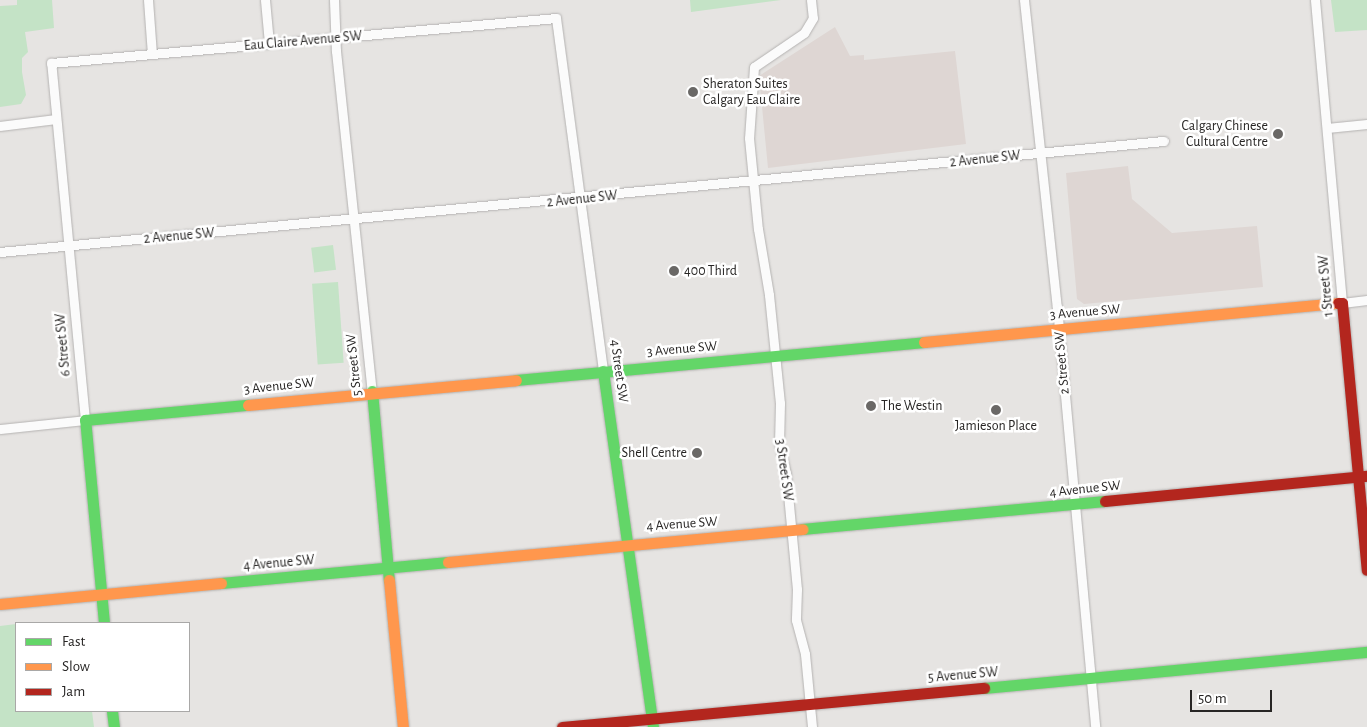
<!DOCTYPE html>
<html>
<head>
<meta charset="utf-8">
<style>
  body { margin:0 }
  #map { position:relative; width:1367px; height:727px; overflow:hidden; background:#e6e4e2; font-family:"Alegreya Sans",sans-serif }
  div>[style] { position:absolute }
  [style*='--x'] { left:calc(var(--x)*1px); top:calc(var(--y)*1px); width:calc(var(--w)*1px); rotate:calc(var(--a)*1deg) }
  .built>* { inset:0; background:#ded6d3 }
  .green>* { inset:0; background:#c4e3c6; transform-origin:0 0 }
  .roads { filter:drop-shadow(0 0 1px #b4b2b1) drop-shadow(0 0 1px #b4b2b1) }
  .street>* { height:9px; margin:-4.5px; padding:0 4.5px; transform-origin:4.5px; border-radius:4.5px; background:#fbfbfb }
  .fast>* { height:11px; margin:-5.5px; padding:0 5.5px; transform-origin:5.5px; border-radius:5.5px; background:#63d668 }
  .slow>* { height:11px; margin:-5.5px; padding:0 5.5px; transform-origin:5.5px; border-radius:5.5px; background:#ff974d }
  .jam>* { height:11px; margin:-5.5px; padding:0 5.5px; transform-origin:5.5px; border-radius:5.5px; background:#b3261e }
  .dots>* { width:14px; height:14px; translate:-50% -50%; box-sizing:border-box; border:2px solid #fff; border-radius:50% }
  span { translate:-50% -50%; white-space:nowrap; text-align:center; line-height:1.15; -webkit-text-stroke:5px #fff; paint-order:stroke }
  .street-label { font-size:14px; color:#272524 }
  .poi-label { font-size:14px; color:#272524 }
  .left { translate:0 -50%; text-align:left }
  .right { translate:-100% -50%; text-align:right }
  .legend { position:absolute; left:15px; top:622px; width:175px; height:90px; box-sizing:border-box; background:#fff; border:1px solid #a9a8a7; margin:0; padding:6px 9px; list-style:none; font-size:15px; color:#272524 }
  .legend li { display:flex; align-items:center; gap:10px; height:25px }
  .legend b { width:25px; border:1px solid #a9a8a7 }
  .scale { position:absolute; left:1190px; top:690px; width:82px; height:22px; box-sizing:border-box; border:2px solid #272524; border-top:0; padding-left:6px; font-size:15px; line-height:18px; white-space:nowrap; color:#272524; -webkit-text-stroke:4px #fff; paint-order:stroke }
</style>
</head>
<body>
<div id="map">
  <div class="built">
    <div style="clip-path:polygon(835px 27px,850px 56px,864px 55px,864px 60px,955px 51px,966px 144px,768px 168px,759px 76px)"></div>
    <div style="clip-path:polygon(1128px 166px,1132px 199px,1172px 233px,1257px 226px,1263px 287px,1084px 304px,1077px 299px,1066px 173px)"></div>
  </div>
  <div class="green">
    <div style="clip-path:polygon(17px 0,52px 0,54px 28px,25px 32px,28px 52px,22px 58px,22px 72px,26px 95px,21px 104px,0 107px,0 6px,17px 5px)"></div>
    <div style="clip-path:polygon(690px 0,781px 0,691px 12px)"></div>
    <div style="clip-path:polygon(1331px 0,1367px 0,1367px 30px,1335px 32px)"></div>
    <div style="left:333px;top:245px;width:25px;height:22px;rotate:83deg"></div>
    <div style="left:338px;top:282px;width:81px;height:26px;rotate:86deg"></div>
    <div style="clip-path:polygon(16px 624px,16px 711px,92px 711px,94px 727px,0 727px,0 626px)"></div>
  </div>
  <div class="roads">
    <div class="street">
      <div style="--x:148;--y:0;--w:54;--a:85.8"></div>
      <div style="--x:265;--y:0;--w:43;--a:84.7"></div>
      <div style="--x:334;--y:0;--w:51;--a:87.8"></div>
      <div style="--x:336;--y:51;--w:342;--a:84"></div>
      <div style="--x:811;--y:0;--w:18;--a:84"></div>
      <div style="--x:813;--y:18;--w:17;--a:121"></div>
      <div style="--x:804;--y:33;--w:60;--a:145.8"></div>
      <div style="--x:754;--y:67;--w:71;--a:94"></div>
      <div style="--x:749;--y:138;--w:91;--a:84.4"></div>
      <div style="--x:758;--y:229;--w:67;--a:80.5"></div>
      <div style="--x:769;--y:295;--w:109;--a:84.2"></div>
      <div style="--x:780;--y:403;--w:40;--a:91.4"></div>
      <div style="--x:779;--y:443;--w:31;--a:77"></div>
      <div style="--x:786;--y:473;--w:117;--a:84.6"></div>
      <div style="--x:797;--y:589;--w:31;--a:92"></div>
      <div style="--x:796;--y:620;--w:35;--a:75"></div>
      <div style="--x:805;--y:654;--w:73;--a:84.5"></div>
      <div style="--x:1024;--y:0;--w:309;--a:83.9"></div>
      <div style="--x:1057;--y:307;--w:422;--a:84.8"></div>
      <div style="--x:1315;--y:0;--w:304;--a:84.9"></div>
      <div style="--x:1342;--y:303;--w:25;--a:-7"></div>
      <div style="--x:0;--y:126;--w:56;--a:-7.1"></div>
      <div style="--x:1327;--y:128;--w:40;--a:-5.7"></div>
      <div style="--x:0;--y:252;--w:1169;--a:-5.45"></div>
      <div style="--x:0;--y:429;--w:85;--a:-6"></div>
      <div style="--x:85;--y:420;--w:359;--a:-95.4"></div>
      <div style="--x:51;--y:63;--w:507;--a:-5.09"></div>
      <div style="--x:556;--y:18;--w:356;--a:82.4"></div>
    </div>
    <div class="fast">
      <div style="--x:603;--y:371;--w:359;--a:82"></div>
      <div style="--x:516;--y:380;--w:410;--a:-5.3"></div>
      <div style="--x:372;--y:391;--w:190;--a:84.9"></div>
      <div style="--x:802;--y:529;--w:304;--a:-5.3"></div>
      <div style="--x:221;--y:583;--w:228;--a:-5.3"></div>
      <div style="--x:104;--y:623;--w:204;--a:-95.3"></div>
      <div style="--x:85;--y:420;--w:164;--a:-5.3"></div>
      <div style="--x:984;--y:688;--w:385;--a:-5.4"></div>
      <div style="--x:112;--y:711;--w:16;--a:83"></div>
    </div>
    <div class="slow">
      <div style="--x:924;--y:342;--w:416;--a:-5.4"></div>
      <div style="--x:248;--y:405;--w:269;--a:-5.3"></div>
      <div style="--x:448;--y:562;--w:356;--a:-5.3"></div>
      <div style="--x:389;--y:580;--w:148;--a:84.6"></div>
      <div style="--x:0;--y:604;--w:222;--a:-5.4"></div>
    </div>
    <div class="jam">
      <div style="--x:1338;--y:303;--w:4;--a:0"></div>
      <div style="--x:1342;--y:303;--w:268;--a:84.7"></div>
      <div style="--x:1105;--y:501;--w:263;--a:-5.5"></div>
      <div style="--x:562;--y:727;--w:424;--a:-5.3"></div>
    </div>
  </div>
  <div class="dots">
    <div style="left:693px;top:92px;background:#6a6866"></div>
    <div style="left:1278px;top:134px;background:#6a6866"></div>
    <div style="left:674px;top:271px;background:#6a6866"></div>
    <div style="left:871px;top:406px;background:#6a6866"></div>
    <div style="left:996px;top:410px;background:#6a6866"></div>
    <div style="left:697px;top:453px;background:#6a6866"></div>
  </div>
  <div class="street-label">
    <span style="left:303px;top:41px;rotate:-5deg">Eau Claire Avenue SW</span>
    <span style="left:985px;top:159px;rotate:-6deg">2 Avenue SW</span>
    <span style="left:582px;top:199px;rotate:-6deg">2 Avenue SW</span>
    <span style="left:179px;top:236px;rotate:-5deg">2 Avenue SW</span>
    <span style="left:1326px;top:286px;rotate:-95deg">1 Street SW</span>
    <span style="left:1085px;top:312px;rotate:-5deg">3 Avenue SW</span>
    <span style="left:63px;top:345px;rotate:-95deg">6 Street SW</span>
    <span style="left:682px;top:349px;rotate:-5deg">3 Avenue SW</span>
    <span style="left:1062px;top:363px;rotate:-95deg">2 Street SW</span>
    <span style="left:354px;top:365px;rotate:-96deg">5 Street SW</span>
    <span style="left:619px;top:371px;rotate:82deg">4 Street SW</span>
    <span style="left:279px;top:386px;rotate:-6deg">3 Avenue SW</span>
    <span style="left:784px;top:470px;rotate:82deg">3 Street SW</span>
    <span style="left:1085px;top:489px;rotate:-6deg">4 Avenue SW</span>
    <span style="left:682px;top:524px;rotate:-4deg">4 Avenue SW</span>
    <span style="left:279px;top:563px;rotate:-5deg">4 Avenue SW</span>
    <span style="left:963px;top:675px;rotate:-5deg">5 Avenue SW</span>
  </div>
  <div class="poi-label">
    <span class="left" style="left:703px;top:92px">Sheraton Suites<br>Calgary Eau Claire</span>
    <span class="right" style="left:1268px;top:134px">Calgary Chinese<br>Cultural Centre</span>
    <span class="left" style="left:684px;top:271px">400 Third</span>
    <span class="left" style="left:881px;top:406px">The Westin</span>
    <span style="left:996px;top:426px">Jamieson Place</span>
    <span class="right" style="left:687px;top:453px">Shell Centre</span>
  </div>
  <ul class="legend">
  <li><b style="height:6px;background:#63d668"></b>Fast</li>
  <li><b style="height:6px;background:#ff974d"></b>Slow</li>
  <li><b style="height:6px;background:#b3261e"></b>Jam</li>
  </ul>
  <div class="scale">50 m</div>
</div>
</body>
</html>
